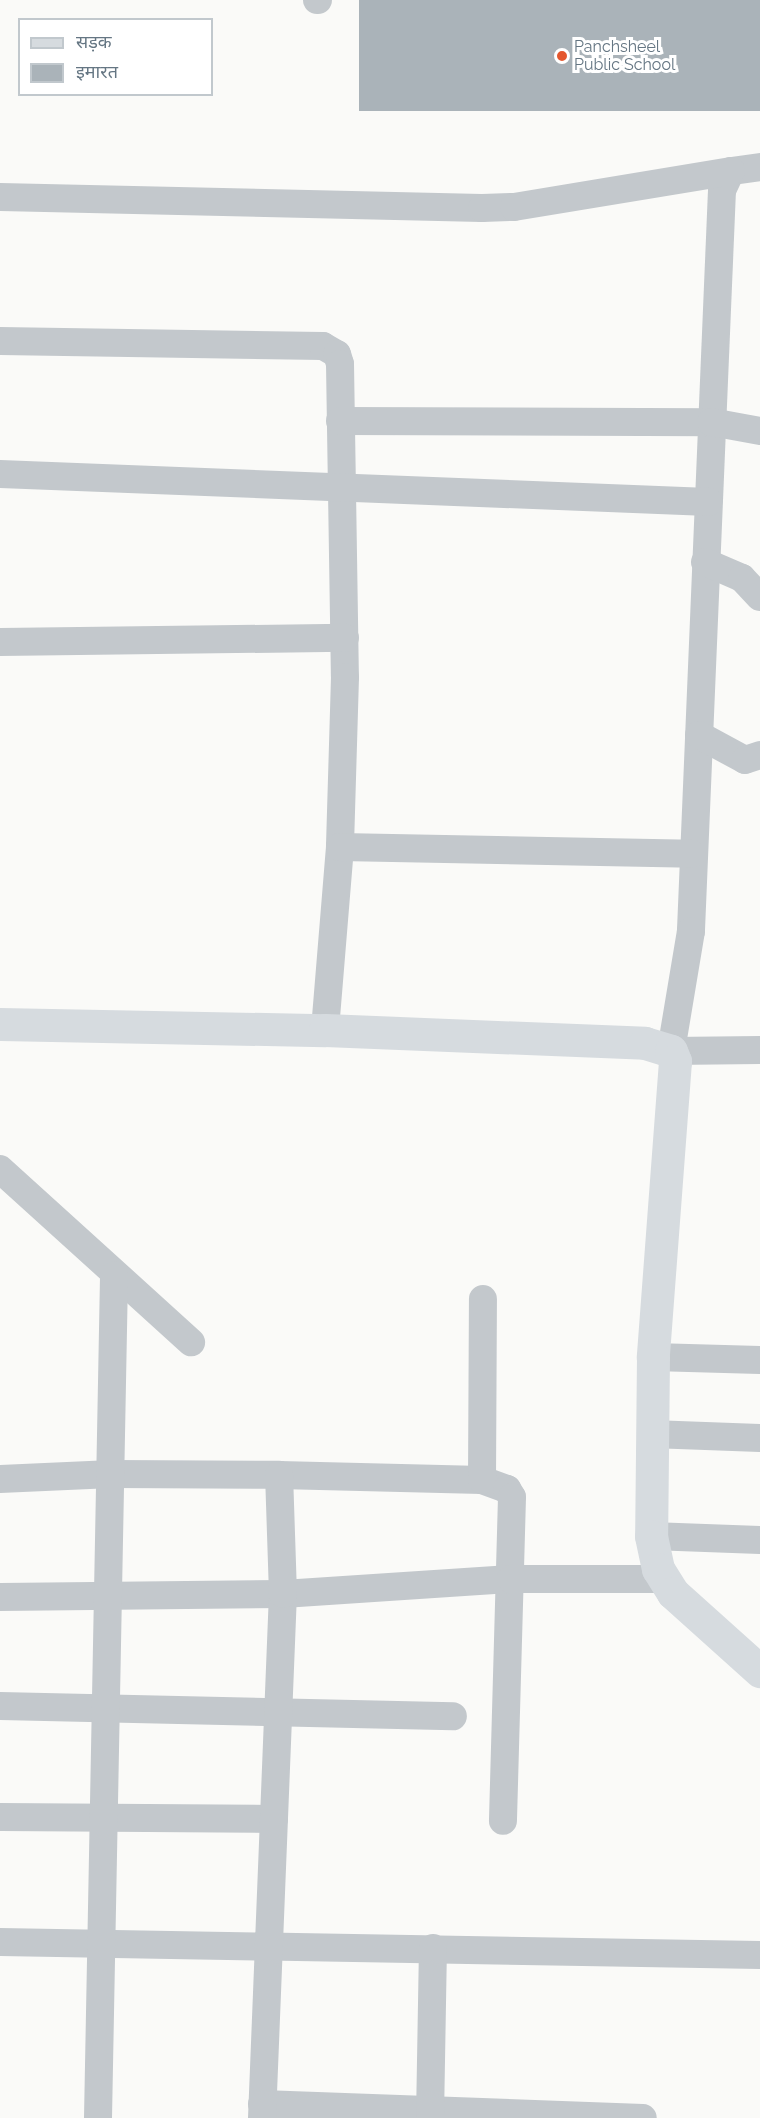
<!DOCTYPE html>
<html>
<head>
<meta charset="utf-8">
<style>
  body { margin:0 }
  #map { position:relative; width:760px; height:2118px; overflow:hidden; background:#fafaf8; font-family:Raleway,"Noto Sans Devanagari",sans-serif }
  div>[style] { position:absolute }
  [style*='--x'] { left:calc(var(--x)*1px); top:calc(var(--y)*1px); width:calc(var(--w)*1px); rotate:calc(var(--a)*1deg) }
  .building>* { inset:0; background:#aab3b9; transform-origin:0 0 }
  .street>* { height:28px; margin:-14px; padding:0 14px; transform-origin:14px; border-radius:14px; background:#c3c8cc }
  .secondary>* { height:33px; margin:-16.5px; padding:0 16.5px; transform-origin:16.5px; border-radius:16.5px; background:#d6dbdf }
  .dots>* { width:16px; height:16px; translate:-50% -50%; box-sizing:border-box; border:3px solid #fff; border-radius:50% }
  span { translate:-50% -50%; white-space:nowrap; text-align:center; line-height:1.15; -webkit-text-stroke:6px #fff; paint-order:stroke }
  .poi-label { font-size:16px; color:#657683 }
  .left { translate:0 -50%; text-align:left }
  .legend { position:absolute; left:18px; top:18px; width:195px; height:78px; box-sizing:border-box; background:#fff; border:2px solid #c1c8cd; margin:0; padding:8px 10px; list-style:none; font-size:18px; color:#657683 }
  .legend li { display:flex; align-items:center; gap:12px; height:30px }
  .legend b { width:30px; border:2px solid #c1c8cd }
</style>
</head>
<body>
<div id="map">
  <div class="building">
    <div style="left:359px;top:0;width:401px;height:111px"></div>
  </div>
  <div class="street">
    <div style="--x:317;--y:0;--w:1;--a:0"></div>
    <div style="--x:760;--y:167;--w:29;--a:172"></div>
    <div style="--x:731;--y:171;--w:21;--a:115"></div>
    <div style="--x:722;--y:190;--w:742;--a:92.4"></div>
    <div style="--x:691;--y:931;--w:122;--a:99.5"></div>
    <div style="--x:671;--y:1051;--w:89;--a:-0.6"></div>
    <div style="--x:0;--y:197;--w:482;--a:1.3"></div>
    <div style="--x:482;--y:208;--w:32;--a:-2"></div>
    <div style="--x:514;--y:207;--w:220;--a:-9.4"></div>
    <div style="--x:0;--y:341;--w:323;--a:0.9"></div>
    <div style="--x:323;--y:346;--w:16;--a:30"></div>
    <div style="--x:337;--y:354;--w:10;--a:73"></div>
    <div style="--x:340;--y:364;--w:313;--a:89.1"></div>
    <div style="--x:345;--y:677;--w:170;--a:91.7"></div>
    <div style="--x:340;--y:847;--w:184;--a:94.7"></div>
    <div style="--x:340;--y:421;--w:371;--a:0.2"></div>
    <div style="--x:711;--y:422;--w:50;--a:10.4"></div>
    <div style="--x:0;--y:474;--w:709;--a:2.26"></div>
    <div style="--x:705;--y:562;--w:40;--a:23.4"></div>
    <div style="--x:742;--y:578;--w:26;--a:47"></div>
    <div style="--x:0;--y:642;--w:345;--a:-0.7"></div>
    <div style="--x:699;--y:735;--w:52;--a:28.5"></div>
    <div style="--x:745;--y:760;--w:16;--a:-18"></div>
    <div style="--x:340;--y:847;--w:352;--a:1.1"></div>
    <div style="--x:0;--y:1169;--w:258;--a:42.2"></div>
    <div style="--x:653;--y:1357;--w:107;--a:1.6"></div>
    <div style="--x:651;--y:1434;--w:109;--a:2.1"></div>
    <div style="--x:0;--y:1479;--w:112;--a:-2.6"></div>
    <div style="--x:112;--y:1474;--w:167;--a:0.3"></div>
    <div style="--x:279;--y:1475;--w:203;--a:1.4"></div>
    <div style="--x:482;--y:1480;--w:27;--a:20"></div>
    <div style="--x:507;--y:1489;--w:9;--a:58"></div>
    <div style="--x:512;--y:1497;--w:324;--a:91.6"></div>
    <div style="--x:482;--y:1480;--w:181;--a:-89.7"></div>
    <div style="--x:651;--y:1536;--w:109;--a:2.1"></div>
    <div style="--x:0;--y:1597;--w:283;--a:-0.6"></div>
    <div style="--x:283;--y:1594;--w:228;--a:-3.8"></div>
    <div style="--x:511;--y:1579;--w:152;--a:0"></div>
    <div style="--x:0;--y:1706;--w:453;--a:1.3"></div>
    <div style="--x:0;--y:1817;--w:274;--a:0.4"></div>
    <div style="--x:0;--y:1942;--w:760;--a:0.98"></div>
    <div style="--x:262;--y:2104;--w:381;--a:2.1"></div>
    <div style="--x:98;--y:2118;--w:843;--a:-88.91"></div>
    <div style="--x:262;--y:2118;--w:524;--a:-87.71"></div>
    <div style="--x:283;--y:1594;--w:119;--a:-91.9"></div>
    <div style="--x:430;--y:2118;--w:170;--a:-89"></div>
  </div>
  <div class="secondary">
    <div style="--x:0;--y:1024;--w:325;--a:1.1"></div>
    <div style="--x:325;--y:1030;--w:320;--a:2.3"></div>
    <div style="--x:645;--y:1043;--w:27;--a:17"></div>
    <div style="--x:671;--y:1051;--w:11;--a:68"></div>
    <div style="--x:675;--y:1061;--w:297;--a:94.3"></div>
    <div style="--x:653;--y:1357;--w:179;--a:90.6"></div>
    <div style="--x:651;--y:1536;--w:34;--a:78"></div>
    <div style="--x:658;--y:1569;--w:28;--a:58"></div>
    <div style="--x:673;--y:1593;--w:117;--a:41.9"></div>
  </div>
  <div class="dots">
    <div style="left:562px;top:56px;background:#e4572e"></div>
  </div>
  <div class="poi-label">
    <span class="left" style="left:574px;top:56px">Panchsheel<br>Public School</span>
  </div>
  <ul class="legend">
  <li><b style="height:8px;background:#d6dbdf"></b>सड़क</li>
  <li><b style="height:16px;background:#aab3b9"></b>इमारत</li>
  </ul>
</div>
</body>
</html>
